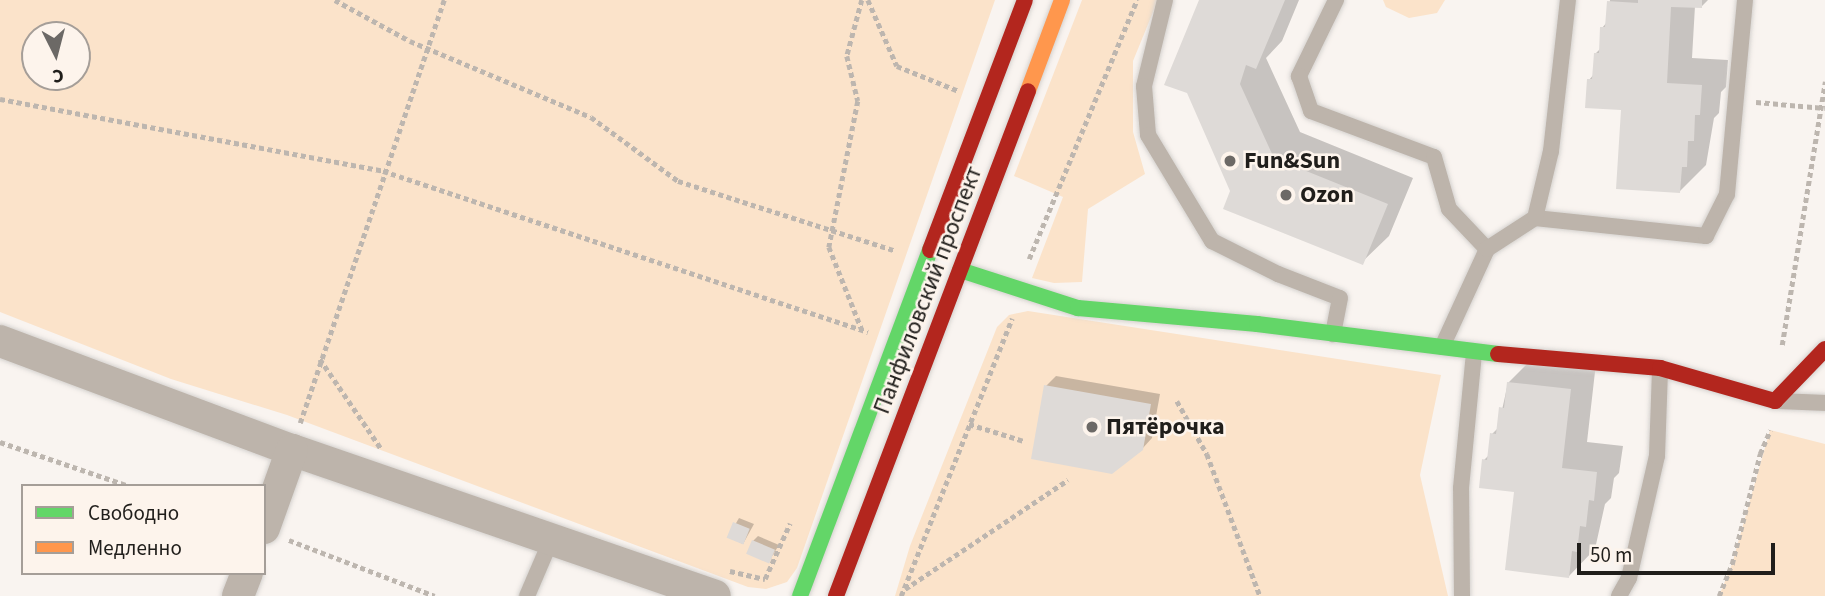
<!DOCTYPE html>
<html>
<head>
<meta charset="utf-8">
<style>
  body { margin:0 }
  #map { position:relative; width:1825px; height:596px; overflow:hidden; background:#f9f4f0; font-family:"Source Sans 3",sans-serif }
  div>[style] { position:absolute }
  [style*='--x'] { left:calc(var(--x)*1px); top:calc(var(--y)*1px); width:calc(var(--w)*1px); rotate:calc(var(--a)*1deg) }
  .green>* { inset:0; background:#fbe3ca }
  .shadow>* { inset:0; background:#0003 }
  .building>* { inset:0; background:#dedad7; transform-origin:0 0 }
  .path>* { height:4.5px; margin-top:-2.25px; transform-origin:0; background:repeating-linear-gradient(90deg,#bdb6af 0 5px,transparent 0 8.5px) }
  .roads { filter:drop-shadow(0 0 2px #d5d2cf) drop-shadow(0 0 2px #d5d2cf) }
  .lane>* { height:16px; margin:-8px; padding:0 8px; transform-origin:8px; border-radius:8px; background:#bdb4ab }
  .street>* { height:32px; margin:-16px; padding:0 16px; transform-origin:16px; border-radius:16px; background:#bdb4ab }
  .fast>* { height:16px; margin:-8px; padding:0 8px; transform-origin:8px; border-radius:8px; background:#63d668 }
  .slow>* { height:16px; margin:-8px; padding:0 8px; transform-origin:8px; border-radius:8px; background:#ff974d }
  .jam>* { height:16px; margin:-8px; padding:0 8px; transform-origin:8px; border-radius:8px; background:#b3261e }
  .dots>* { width:19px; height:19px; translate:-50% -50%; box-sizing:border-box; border:4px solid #fdf4ec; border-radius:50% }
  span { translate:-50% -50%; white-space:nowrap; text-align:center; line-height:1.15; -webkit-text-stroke:5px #fdf4ec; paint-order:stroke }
  .poi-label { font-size:24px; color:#201e1b; font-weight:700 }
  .left { translate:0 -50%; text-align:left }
  .street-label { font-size:24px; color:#201e1b }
  .legend { position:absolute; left:21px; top:484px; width:245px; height:91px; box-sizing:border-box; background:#fdf4ec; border:2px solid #a59e98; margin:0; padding:9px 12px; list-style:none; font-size:21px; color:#201e1b }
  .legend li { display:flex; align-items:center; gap:14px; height:35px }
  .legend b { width:35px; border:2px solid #a59e98 }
  .north { position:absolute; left:21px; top:21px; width:70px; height:70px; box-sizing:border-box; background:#fdf4ec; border:2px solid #a59e98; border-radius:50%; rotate:174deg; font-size:19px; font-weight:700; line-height:28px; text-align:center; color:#201e1b }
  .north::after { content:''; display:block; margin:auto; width:24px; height:32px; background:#6c6966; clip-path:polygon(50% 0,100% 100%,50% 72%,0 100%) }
  .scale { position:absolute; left:1577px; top:543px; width:198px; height:32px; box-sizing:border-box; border:4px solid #201e1b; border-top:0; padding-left:9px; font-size:21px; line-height:24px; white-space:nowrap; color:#201e1b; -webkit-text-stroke:5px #fdf4ec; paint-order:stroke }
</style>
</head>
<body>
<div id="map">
  <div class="green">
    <div style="clip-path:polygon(evenodd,0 0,995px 0,797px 568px,787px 582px,766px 589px,748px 587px,287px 415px,171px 379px,0 312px,0 0,35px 35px,77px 35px,77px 77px,35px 77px,35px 35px)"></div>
    <div style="clip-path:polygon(1082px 0,1158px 0,1133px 61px,1133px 132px,1145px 174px,1088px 209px,1082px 282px,1054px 283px,1032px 278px,1063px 197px,1014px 176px)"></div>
    <div style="clip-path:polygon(1383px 0,1445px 0,1437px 13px,1409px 18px,1386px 7px)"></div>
    <div style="clip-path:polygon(1028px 311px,1441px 375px,1420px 475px,1448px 596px,895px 596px,910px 546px,997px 327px,1009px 315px)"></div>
    <div style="clip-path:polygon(1770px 430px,1825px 444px,1825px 596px,1719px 596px,1732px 564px)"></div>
  </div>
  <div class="shadow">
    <div style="clip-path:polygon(1201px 0,1299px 0,1282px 41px,1266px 58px,1300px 132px,1413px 178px,1389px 236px,1362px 262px,1232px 191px)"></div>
    <div style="clip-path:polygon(1610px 0,1708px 0,1701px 7px,1695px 6px,1692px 58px,1728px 60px,1726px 87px,1721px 92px,1719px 113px,1714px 118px,1706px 165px,1680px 191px,1622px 108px,1589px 80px,1594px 74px,1595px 54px,1601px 48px,1602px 28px,1607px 22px)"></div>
    <div style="clip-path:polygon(1535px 356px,1596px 363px,1587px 442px,1623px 446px,1619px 473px,1614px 478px,1611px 498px,1605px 504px,1595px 549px,1569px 576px,1516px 490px,1484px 460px,1490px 454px,1492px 434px,1498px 428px,1508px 383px)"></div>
    <div style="clip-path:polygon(1056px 376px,1160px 394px,1152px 438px,1142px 449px,1046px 386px)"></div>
    <div style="clip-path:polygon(739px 518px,754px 524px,743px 544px,728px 537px)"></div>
    <div style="clip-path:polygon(758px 536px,779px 545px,769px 561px,753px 541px)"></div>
  </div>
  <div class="building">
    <div style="clip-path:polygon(1199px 0,1285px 0,1256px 69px,1246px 65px,1240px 84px,1274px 158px,1388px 204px,1363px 265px,1223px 209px,1230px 191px,1187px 93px,1164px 85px)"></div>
    <div style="clip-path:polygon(1638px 0,1702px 0,1702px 8px,1671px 7px,1667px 83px,1702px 85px,1700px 115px,1695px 115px,1694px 141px,1688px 141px,1687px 167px,1682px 167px,1680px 193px,1616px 189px,1621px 110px,1585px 108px,1587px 79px,1592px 79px,1594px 53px,1599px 53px,1600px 27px,1605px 27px,1607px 1px,1638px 3px)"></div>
    <div style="clip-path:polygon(1507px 382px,1571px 389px,1562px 468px,1597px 472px,1594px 501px,1589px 500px,1586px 527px,1580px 526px,1577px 552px,1572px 551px,1569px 578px,1505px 570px,1514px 492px,1479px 488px,1482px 459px,1487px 460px,1490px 433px,1496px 434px,1499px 407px,1504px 408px)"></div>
    <div style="clip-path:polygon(1044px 385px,1151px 404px,1143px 450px,1112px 474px,1031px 459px)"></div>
    <div style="left:733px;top:522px;width:18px;height:17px;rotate:22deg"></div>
    <div style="left:752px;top:540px;width:25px;height:15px;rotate:23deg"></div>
  </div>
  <div class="path">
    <div style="--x:335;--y:0;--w:85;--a:28.7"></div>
    <div style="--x:410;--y:41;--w:196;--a:22.8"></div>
    <div style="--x:591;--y:117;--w:108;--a:36.3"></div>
    <div style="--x:678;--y:181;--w:229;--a:17.8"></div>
    <div style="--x:862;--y:0;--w:58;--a:105"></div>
    <div style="--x:847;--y:56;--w:46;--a:76.3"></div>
    <div style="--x:858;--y:101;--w:149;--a:101.2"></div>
    <div style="--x:829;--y:247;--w:89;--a:68.3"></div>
    <div style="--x:868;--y:0;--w:72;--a:66.3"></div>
    <div style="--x:897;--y:66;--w:67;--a:22"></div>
    <div style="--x:0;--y:99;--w:390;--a:10.6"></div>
    <div style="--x:383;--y:171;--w:511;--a:18.36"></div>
    <div style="--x:1756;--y:102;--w:69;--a:5"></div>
    <div style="--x:1029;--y:259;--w:281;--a:-67.4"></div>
    <div style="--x:1782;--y:345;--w:267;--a:-80.7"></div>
    <div style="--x:320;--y:359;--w:110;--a:55.7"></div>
    <div style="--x:1177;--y:401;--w:61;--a:60.5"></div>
    <div style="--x:1207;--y:454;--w:152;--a:69.5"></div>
    <div style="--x:300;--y:423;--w:447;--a:-71.2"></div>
    <div style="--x:969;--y:424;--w:58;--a:17.2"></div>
    <div style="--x:0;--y:442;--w:136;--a:18.8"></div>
    <div style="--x:289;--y:540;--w:156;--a:21"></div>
    <div style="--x:730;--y:571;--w:36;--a:13"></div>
    <div style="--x:765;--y:579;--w:61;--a:-65.9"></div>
    <div style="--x:905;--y:589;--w:196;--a:-33.8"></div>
    <div style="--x:901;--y:596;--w:299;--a:-68.2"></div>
    <div style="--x:1719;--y:596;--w:35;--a:-68"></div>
    <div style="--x:1732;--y:564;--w:114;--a:-75.7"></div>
    <div style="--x:1760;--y:454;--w:26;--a:-67"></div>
  </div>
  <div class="roads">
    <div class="lane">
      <div style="--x:1165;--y:0;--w:89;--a:103.7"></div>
      <div style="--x:1144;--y:86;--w:49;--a:85.3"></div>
      <div style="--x:1148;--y:135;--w:124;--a:58.9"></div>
      <div style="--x:1212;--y:241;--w:74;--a:26.6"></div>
      <div style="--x:1278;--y:274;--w:66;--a:21.2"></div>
      <div style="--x:1340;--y:298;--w:37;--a:101"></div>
      <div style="--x:1336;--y:0;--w:85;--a:116"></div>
      <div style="--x:1299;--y:76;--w:37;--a:71"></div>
      <div style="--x:1311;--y:111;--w:131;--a:20.5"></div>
      <div style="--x:1434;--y:157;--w:54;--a:73.9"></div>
      <div style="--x:1449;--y:209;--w:55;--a:46.5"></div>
      <div style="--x:1535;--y:218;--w:172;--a:6"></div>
      <div style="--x:1706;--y:236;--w:47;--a:-63.4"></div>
      <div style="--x:1727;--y:194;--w:195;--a:-84.7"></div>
      <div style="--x:1442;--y:347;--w:108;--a:-65.3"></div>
      <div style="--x:1487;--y:249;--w:57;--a:-32.9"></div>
      <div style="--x:1535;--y:218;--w:69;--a:-76.6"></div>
      <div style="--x:1551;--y:151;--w:152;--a:-83.6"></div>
      <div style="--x:1780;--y:401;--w:45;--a:2.5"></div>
      <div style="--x:527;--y:596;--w:61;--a:-66.8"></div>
      <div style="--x:1462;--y:596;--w:108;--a:-90.5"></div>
      <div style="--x:1461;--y:488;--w:137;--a:-84.5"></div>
      <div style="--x:1619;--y:596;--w:21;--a:-61"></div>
      <div style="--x:1629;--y:578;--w:125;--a:-77.1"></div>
      <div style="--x:1657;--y:456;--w:88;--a:-88"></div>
    </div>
    <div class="street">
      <div style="--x:0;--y:341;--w:312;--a:20.5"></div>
      <div style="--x:292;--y:450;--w:447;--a:19"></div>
      <div style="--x:264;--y:528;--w:83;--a:-70.3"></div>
      <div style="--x:238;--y:596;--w:25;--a:-69"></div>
    </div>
    <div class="fast">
      <div style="--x:960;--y:270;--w:124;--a:17.9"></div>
      <div style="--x:1078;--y:308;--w:180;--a:5.1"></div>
      <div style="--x:1257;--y:324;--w:243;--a:7.1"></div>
      <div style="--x:800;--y:596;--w:370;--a:-69.4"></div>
    </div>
    <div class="slow">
      <div style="--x:1028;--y:91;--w:97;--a:-69.5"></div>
    </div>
    <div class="jam">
      <div style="--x:930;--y:250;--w:267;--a:-69.2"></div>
      <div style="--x:1498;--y:354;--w:163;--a:4.9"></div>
      <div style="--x:1660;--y:368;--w:120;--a:16"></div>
      <div style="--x:1775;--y:401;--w:72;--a:-46.1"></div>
      <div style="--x:836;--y:596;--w:540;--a:-69.18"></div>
    </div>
  </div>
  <div class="dots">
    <div style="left:1230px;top:161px;background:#6c6966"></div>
    <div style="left:1286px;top:195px;background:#6c6966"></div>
    <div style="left:1092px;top:427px;background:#6c6966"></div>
  </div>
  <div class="poi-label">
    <span class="left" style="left:1244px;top:161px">Fun&amp;Sun</span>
    <span class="left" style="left:1300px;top:195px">Ozon</span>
    <span class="left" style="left:1106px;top:427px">Пятёрочка</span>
  </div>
  <div class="street-label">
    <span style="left:928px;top:290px;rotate:-69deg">Панфиловский проспект</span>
  </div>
  <ul class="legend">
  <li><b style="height:9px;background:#63d668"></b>Свободно</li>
  <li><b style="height:9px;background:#ff974d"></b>Медленно</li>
  </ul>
  <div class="north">С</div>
  <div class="scale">50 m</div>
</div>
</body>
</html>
